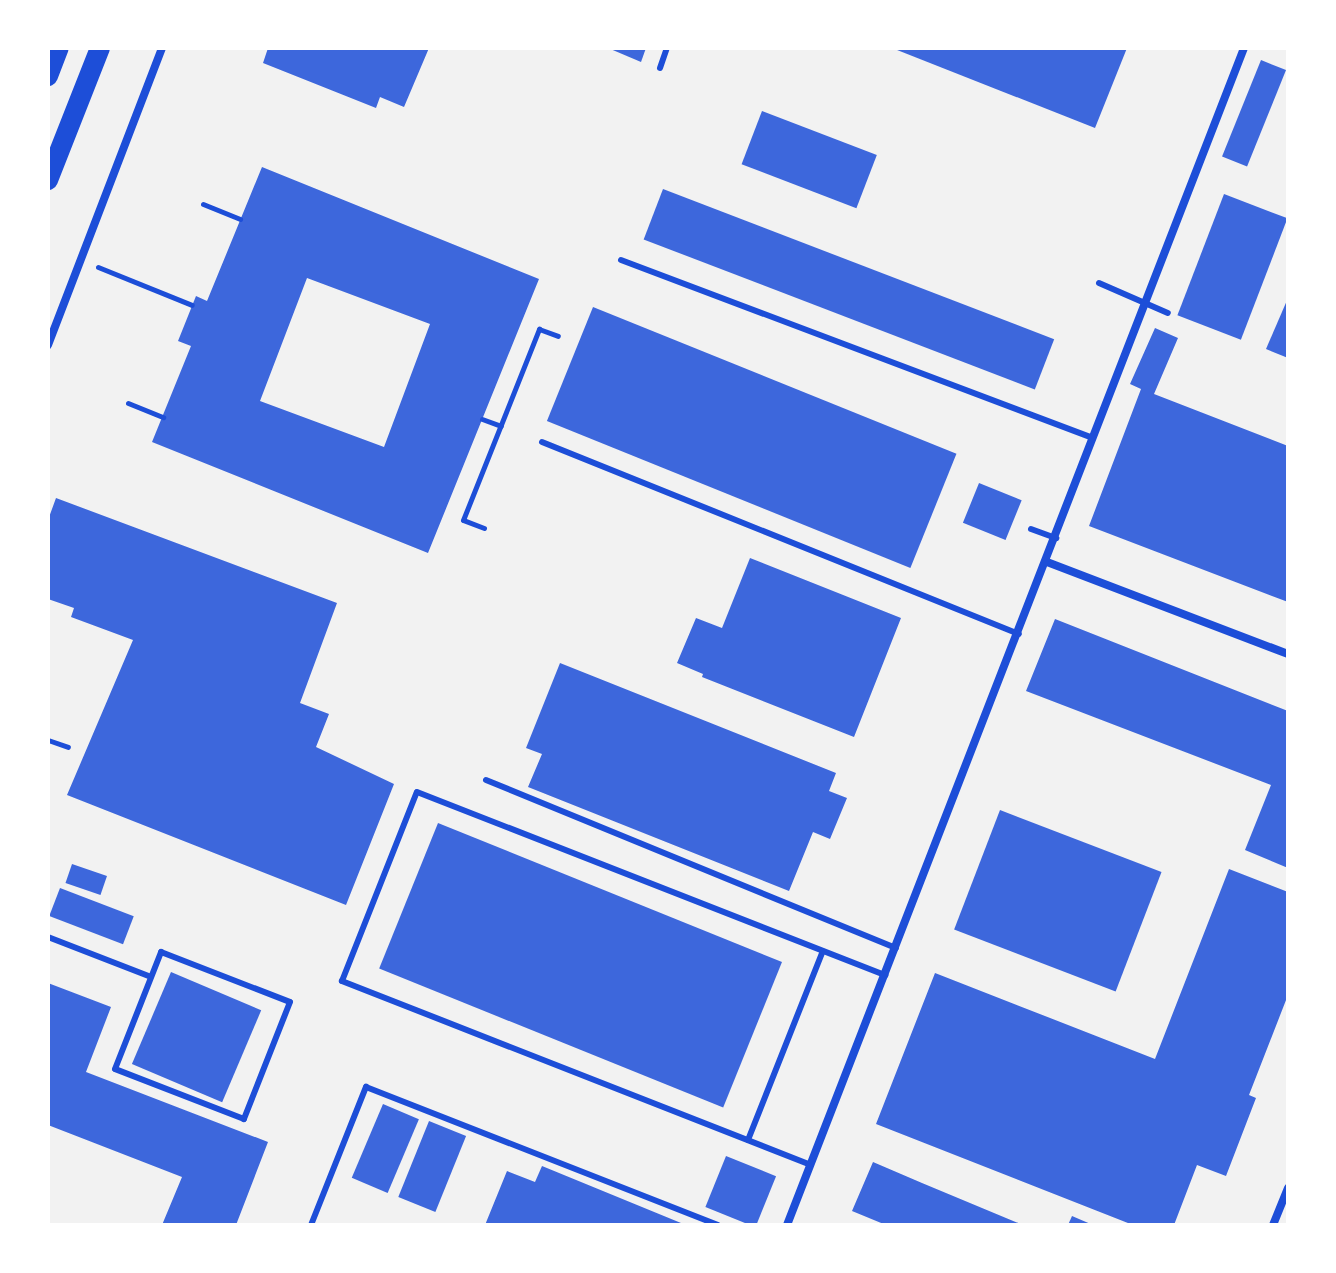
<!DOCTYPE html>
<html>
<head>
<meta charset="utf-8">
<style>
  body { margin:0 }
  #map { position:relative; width:1336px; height:1273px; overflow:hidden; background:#f2f2f2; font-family:Roboto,sans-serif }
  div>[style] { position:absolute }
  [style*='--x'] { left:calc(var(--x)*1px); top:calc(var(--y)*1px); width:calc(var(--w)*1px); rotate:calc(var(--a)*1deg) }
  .building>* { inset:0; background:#3d67dc; transform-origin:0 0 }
  .path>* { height:5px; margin:-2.5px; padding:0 2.5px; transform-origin:2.5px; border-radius:2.5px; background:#1d4ed8 }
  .service>* { height:6px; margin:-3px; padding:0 3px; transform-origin:3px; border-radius:3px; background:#1d4ed8 }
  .minor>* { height:8px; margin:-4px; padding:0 4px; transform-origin:4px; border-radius:4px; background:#1d4ed8 }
  .primary>* { height:20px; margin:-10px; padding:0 10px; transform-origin:10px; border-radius:10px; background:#1d4ed8 }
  span { translate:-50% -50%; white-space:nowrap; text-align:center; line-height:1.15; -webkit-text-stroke:6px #fff; paint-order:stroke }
  .frame { position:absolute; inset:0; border:50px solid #fff; pointer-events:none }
</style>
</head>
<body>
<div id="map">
  <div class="building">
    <div style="clip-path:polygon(268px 48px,429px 48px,404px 107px,380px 97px,376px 108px,263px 63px)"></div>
    <div style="clip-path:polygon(608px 48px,646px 48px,641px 62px)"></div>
    <div style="clip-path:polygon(892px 48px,1127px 48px,1095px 128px)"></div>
    <div style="left:1261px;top:60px;width:27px;height:104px;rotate:22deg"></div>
    <div style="left:762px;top:111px;width:123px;height:57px;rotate:21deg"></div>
    <div style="clip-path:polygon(evenodd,262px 167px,539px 279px,428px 553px,152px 442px,191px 346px,178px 341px,196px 296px,207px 301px,262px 167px,307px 278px,430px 324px,384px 447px,260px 401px,307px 278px)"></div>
    <div style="left:663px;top:189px;width:419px;height:54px;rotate:21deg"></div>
    <div style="left:1224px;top:194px;width:68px;height:130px;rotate:21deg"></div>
    <div style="clip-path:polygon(1288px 298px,1288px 358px,1266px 349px)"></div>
    <div style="left:593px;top:307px;width:392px;height:123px;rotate:22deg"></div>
    <div style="clip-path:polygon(1155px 328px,1178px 338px,1154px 394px,1288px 446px,1288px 602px,1089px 526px,1141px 389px,1130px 384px)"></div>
    <div style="left:979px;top:483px;width:46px;height:43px;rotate:22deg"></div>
    <div style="clip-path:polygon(56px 498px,337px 603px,300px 703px,329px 714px,316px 747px,394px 784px,346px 905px,67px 795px,133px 640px,71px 617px,74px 608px,48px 599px,48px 520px)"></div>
    <div style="clip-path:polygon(750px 558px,901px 618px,854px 737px,702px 677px,703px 674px,677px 663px,696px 618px,722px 628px)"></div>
    <div style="clip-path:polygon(1055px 619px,1288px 711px,1288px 868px,1245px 850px,1271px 785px,1026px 691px)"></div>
    <div style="clip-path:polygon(560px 663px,836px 773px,829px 791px,847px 798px,830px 839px,813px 832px,789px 891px,528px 787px,542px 754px,526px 748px)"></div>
    <div style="left:1000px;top:810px;width:173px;height:128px;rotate:21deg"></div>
    <div style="left:438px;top:823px;width:371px;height:157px;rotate:22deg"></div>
    <div style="left:72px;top:864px;width:37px;height:20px;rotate:19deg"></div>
    <div style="clip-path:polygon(1229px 869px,1288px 892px,1288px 995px,1249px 1095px,1256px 1098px,1226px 1176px,1197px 1165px,1174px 1225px,1133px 1225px,876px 1124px,935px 973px,1155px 1059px)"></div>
    <div style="left:60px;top:888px;width:79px;height:30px;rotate:21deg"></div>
    <div style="left:171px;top:972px;width:98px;height:100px;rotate:23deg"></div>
    <div style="clip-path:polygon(48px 983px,111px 1007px,86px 1072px,268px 1142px,236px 1225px,162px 1225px,182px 1177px,48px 1125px)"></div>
    <div style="left:383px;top:1104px;width:39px;height:80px;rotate:23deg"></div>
    <div style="left:429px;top:1121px;width:40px;height:82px;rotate:22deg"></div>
    <div style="left:726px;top:1156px;width:54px;height:55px;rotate:22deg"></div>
    <div style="clip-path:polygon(873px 1162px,922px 1183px,1023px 1225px,886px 1225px,852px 1211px)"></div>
    <div style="clip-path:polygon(542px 1166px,681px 1223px,680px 1225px,485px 1225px,507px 1171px,535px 1182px)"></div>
    <div style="clip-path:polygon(1072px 1216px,1093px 1225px,1068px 1225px)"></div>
  </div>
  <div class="path">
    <div style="--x:203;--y:204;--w:40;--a:22"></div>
    <div style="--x:98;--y:267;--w:101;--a:22"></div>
    <div style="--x:128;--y:403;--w:38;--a:22"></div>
    <div style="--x:482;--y:419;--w:20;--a:20"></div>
    <div style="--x:484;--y:528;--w:22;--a:-159"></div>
    <div style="--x:463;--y:520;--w:206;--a:-68.3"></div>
    <div style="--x:539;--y:329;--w:20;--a:20"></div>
    <div style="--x:48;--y:740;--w:21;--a:19"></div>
  </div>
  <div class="service">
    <div style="--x:660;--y:68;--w:21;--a:-71"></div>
    <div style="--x:621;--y:260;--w:504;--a:20.66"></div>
    <div style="--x:1099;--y:283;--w:75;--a:23.5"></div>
    <div style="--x:542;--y:442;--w:514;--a:21.93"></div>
    <div style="--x:1031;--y:529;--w:27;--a:20"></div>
    <div style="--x:486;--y:780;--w:443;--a:22.3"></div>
    <div style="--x:48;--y:937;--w:110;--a:21.2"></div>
    <div style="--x:161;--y:952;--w:138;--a:21.2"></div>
    <div style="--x:290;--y:1002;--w:126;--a:111.5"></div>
    <div style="--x:244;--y:1119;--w:138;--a:-158.8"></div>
    <div style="--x:115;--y:1069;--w:126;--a:-68.5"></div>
    <div style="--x:748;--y:1140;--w:203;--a:-68.4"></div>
    <div style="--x:811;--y:1165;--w:504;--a:-158.58"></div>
    <div style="--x:342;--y:981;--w:203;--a:-68.4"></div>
    <div style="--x:417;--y:792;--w:503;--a:21.36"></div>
    <div style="--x:311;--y:1225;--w:149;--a:-68.3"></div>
    <div style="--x:366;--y:1087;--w:378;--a:21.4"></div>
  </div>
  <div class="minor">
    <div style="--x:48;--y:345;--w:318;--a:-69"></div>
    <div style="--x:1047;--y:562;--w:258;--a:20.9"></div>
    <div style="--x:787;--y:1225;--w:1263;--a:-68.78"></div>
    <div style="--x:1273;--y:1225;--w:40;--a:-68"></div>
  </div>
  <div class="primary">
    <div style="--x:48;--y:76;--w:30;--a:-69"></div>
    <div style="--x:48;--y:180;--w:142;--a:-68.5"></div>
  </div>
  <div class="frame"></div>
</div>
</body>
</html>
